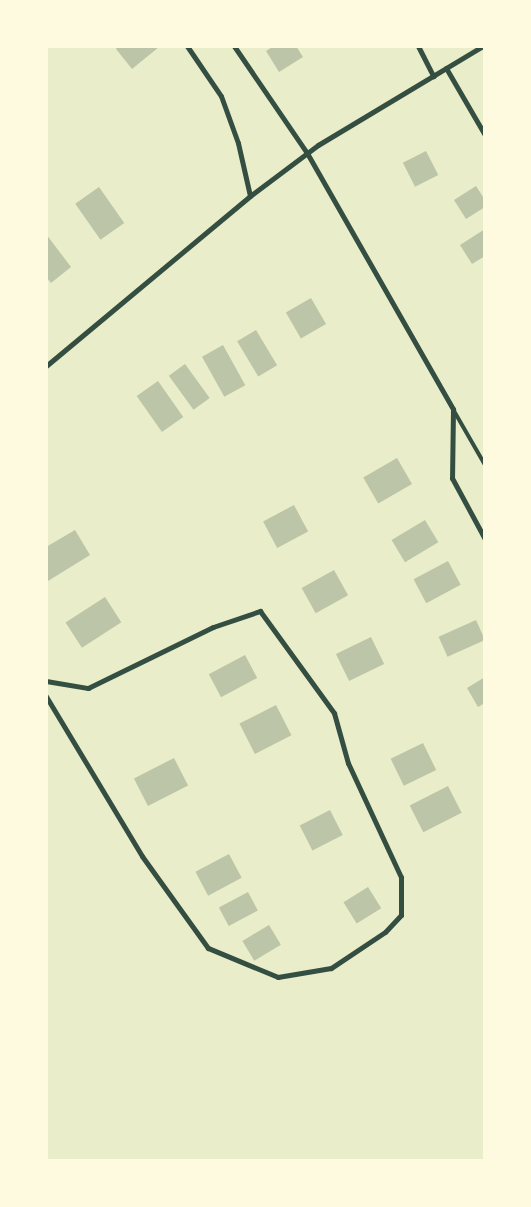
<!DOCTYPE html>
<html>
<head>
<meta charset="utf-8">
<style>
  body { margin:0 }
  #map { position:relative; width:531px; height:1207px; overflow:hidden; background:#e9edc9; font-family:"Fira Sans",sans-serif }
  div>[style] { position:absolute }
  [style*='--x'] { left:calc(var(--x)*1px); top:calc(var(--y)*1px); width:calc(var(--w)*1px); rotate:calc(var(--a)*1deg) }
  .building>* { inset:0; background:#bcc5a7; transform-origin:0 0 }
  .service>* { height:4px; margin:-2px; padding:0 2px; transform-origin:2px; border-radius:2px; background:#344e41 }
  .minor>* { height:5px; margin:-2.5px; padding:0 2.5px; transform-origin:2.5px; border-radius:2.5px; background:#344e41 }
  span { translate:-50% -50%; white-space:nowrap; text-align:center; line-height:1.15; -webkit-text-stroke:4px #fefae0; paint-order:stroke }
  .frame { position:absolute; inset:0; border:48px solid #fefae0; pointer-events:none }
</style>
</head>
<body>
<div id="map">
  <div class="building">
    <div style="clip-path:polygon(118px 46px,158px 46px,159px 47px,132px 69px,116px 49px)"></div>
    <div style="clip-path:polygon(274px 46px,296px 46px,303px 57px,279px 72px,266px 51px)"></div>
    <div style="left:426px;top:151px;width:27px;height:26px;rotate:63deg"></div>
    <div style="clip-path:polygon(476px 186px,485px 200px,485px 207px,466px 219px,454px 200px)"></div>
    <div style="left:99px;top:187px;width:44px;height:29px;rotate:55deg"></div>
    <div style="clip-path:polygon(485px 229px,485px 256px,472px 264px,460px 245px)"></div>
    <div style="clip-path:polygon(46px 234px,71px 267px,51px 283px,46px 277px)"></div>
    <div style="left:311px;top:298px;width:30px;height:29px;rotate:60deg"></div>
    <div style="left:256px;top:330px;width:41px;height:22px;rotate:59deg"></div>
    <div style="left:223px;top:345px;width:46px;height:24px;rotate:61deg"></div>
    <div style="left:185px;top:364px;width:42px;height:20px;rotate:54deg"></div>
    <div style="left:158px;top:381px;width:44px;height:26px;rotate:55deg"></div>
    <div style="left:397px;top:458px;width:30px;height:39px;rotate:60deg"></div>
    <div style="left:294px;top:505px;width:30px;height:35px;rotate:62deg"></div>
    <div style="left:425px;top:520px;width:26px;height:39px;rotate:59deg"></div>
    <div style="clip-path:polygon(75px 530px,90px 555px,48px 581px,46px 547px)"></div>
    <div style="left:448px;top:561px;width:27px;height:39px;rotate:62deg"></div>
    <div style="left:334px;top:570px;width:29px;height:37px;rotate:61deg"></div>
    <div style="left:105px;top:597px;width:30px;height:47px;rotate:57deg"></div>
    <div style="left:476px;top:620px;width:22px;height:41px;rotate:66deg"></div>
    <div style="left:371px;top:637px;width:30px;height:39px;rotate:64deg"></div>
    <div style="left:245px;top:655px;width:26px;height:41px;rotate:62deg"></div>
    <div style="clip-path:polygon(485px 677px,485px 703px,478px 707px,467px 688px)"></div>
    <div style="left:276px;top:705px;width:34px;height:41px;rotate:63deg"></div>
    <div style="left:423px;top:743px;width:30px;height:36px;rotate:64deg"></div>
    <div style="left:174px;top:758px;width:31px;height:45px;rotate:63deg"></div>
    <div style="left:448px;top:786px;width:30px;height:43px;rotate:63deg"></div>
    <div style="left:330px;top:810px;width:28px;height:34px;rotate:63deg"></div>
    <div style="left:229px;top:854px;width:27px;height:38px;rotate:62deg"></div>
    <div style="left:368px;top:887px;width:25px;height:29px;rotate:58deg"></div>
    <div style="left:248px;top:892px;width:21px;height:33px;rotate:62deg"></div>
    <div style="left:269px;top:925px;width:23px;height:31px;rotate:59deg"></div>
  </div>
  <div class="service">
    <div style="--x:454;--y:411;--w:62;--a:60.1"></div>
  </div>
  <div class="minor">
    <div style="--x:187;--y:46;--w:60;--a:55.8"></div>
    <div style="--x:221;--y:96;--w:50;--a:70.1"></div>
    <div style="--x:238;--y:143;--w:54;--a:77.2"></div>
    <div style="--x:234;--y:46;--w:130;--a:55.7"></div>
    <div style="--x:307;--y:153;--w:295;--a:60.3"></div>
    <div style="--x:453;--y:409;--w:69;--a:90.8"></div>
    <div style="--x:452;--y:478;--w:69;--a:61.6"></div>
    <div style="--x:418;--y:46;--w:34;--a:63"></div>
    <div style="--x:446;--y:68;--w:78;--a:59.8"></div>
    <div style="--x:46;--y:366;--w:266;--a:-39.8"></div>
    <div style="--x:250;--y:196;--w:85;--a:-36.9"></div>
    <div style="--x:318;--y:145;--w:192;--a:-31"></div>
    <div style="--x:46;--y:681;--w:43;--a:9.5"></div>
    <div style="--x:88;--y:688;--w:139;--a:-26"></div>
    <div style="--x:213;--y:627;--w:50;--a:-18.8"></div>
    <div style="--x:260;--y:611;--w:126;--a:54"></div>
    <div style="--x:334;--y:713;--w:52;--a:74.4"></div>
    <div style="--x:348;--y:763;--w:126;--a:65.1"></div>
    <div style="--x:401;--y:877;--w:38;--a:90"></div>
    <div style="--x:401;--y:915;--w:23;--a:133"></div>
    <div style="--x:385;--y:932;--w:65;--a:146.3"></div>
    <div style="--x:331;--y:968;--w:54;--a:170.4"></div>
    <div style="--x:278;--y:977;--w:76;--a:-157.5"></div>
    <div style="--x:208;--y:948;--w:113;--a:-125.7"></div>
    <div style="--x:142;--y:856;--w:187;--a:-121"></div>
  </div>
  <div class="frame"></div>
</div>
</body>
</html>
